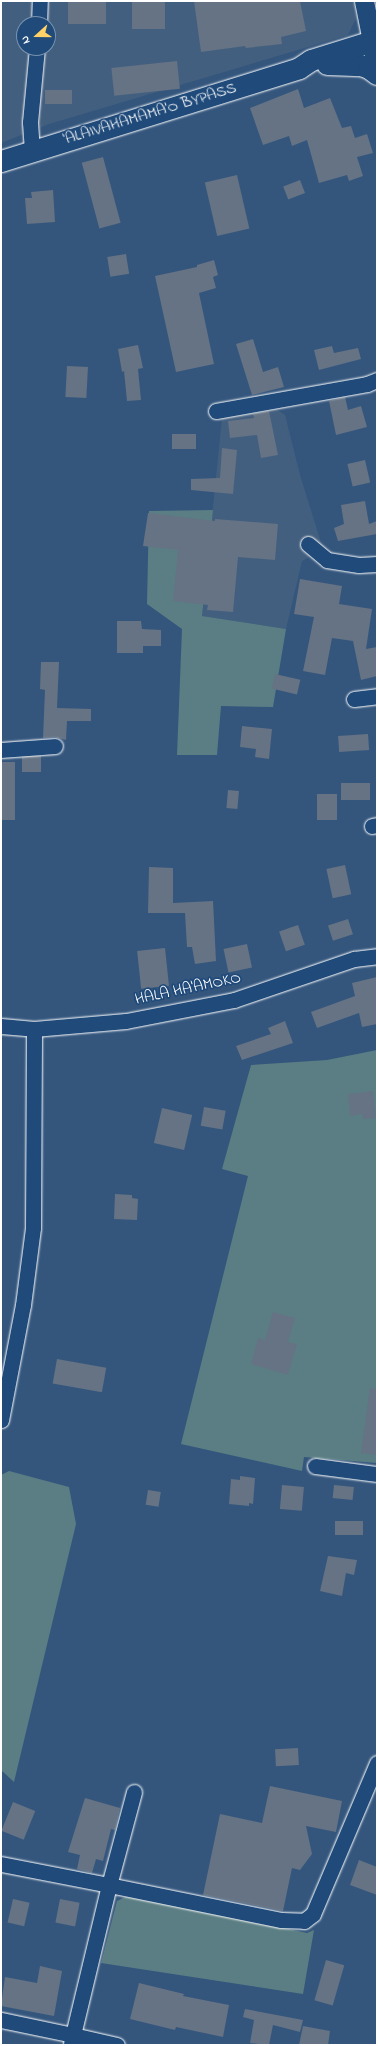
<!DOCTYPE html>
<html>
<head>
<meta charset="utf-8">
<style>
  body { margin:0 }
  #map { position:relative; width:378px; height:2046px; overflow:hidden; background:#34567d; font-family:"Indie Flower",sans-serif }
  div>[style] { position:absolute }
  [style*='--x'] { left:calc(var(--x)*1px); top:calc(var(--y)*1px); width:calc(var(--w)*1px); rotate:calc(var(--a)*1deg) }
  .built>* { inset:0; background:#435f7f }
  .green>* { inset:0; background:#5a7e83 }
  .building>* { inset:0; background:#657384; transform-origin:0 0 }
  .roads { filter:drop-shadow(0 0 1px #fff) drop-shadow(0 0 1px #fff) }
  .minor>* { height:15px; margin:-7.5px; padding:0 7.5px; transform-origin:7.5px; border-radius:7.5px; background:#1f4a7a }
  .tertiary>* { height:19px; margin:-9.5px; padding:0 9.5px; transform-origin:9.5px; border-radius:9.5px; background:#1f4a7a }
  .secondary>* { height:21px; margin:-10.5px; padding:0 10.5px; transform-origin:10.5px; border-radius:10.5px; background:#1f4a7a }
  span { translate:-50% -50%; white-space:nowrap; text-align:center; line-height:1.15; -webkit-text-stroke:3.5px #1f4a7a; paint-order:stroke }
  .street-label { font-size:16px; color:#fff }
  .frame { position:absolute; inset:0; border:2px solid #fff; pointer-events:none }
  .north { position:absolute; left:16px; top:16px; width:40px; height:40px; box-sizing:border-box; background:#1f4a7a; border:1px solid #7992af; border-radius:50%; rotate:249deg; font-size:11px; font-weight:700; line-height:16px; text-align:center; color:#fff }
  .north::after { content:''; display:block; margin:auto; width:14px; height:18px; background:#ffd166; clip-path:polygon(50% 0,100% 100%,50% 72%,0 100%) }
</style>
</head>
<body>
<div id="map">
  <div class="built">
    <div style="clip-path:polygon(evenodd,1px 1px,353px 1px,356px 18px,348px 35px,49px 124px,1px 143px,1px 1px,24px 24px,48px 24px,48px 48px,24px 48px,24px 24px)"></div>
    <div style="clip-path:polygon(276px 409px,285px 415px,300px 475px,323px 549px,302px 561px,286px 629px,202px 616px,222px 418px)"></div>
  </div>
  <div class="green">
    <div style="clip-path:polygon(213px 510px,202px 616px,286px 629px,273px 707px,221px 706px,217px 755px,177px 755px,182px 629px,147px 604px,149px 511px)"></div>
    <div style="clip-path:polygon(377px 1050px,377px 1463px,304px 1457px,302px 1471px,181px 1444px,248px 1176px,222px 1169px,251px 1065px,327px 1060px)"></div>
    <div style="clip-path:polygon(9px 1471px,69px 1487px,76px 1524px,14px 1782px,1px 1770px,1px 1475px)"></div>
    <div style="clip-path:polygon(129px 1895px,307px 1933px,314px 1930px,303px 1994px,101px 1963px,117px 1901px)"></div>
  </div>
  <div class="building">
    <div style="left:68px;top:1px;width:38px;height:23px"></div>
    <div style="left:132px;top:1px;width:33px;height:28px"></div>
    <div style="clip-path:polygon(194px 1px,300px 1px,306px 31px,281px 37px,282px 44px,246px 48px,245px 46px,201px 52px)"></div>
    <div style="left:177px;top:61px;width:28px;height:66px;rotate:84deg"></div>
    <div style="clip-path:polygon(298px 89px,304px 108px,330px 98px,342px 128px,351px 126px,355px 138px,367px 134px,373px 153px,357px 157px,363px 176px,349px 181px,347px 175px,319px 183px,307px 140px,292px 146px,289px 136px,263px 145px,250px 108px)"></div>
    <div style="left:45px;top:90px;width:27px;height:14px"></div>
    <div style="left:103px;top:157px;width:68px;height:22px;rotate:75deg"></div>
    <div style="left:237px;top:175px;width:55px;height:33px;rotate:77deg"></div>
    <div style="left:300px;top:180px;width:14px;height:18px;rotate:69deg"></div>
    <div style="clip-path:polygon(53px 190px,55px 222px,27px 224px,25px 198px,32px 198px,31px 192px)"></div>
    <div style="left:126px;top:254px;width:20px;height:19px;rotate:81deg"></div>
    <div style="clip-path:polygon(214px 260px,218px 275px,213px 277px,216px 288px,199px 293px,214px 364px,176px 372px,155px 276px,197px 267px,197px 265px)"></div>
    <div style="clip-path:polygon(253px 339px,263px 372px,278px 367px,284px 387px,252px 395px,236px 344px)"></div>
    <div style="clip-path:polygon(138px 345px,143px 368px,138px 369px,141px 400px,127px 401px,124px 371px,122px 372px,118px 349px)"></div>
    <div style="clip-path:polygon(332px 346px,334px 353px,358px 348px,361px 359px,319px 370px,314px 350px)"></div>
    <div style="left:67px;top:366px;width:21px;height:31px;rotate:3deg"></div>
    <div style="clip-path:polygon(345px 397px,348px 410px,361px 406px,367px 427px,336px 435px,329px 401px)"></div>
    <div style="clip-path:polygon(269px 411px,278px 455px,261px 458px,257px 435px,230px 438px,228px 421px,254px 418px,253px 414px)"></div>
    <div style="left:172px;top:434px;width:24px;height:15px"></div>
    <div style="clip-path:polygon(222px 448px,237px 450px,233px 494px,191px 490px,191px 479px,220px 478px)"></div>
    <div style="left:365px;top:460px;width:23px;height:18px;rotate:77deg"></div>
    <div style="clip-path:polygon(365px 501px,369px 524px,377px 521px,377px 534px,338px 541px,334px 528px,344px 524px,341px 505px)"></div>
    <div style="clip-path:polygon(148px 513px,215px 521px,215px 519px,278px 524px,275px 560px,238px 557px,233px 612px,207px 610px,208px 605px,173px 601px,178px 550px,143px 546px)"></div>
    <div style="clip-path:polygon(300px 579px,342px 586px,339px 604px,372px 609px,366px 649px,377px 647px,377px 676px,361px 680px,353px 641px,332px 638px,325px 675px,303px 671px,314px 617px,294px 614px)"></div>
    <div style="clip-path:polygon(117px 621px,141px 621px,142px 629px,161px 630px,161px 646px,143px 646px,143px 653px,117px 653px)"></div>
    <div style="clip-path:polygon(41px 662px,59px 662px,57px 708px,91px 709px,91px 721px,67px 721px,66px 740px,55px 737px,43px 738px,45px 690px,40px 689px)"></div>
    <div style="left:275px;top:674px;width:26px;height:15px;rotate:13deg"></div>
    <div style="clip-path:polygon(242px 726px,272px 729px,269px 759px,255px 757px,256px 749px,240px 747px)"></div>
    <div style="left:368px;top:734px;width:16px;height:30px;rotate:86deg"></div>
    <div style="left:41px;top:756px;width:16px;height:19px;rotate:90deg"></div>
    <div style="left:1px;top:762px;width:14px;height:58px"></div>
    <div style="left:370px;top:783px;width:17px;height:29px;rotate:90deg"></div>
    <div style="left:228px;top:790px;width:11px;height:18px;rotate:5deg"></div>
    <div style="left:337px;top:794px;width:26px;height:20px;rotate:90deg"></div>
    <div style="left:345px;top:865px;width:30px;height:19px;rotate:78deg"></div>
    <div style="clip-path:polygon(149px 867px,173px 868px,173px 903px,213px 901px,216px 961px,195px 964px,192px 947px,187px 947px,185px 913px,148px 913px)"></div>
    <div style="left:348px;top:919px;width:16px;height:21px;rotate:72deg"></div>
    <div style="left:298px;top:925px;width:21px;height:20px;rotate:71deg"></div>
    <div style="left:247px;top:944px;width:24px;height:24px;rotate:78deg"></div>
    <div style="left:165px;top:948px;width:38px;height:28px;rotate:84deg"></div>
    <div style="clip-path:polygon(377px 977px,377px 1024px,362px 1027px,359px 1013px,317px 1028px,311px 1012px,355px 996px,352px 983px)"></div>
    <div style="clip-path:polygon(285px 1021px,293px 1043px,242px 1060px,236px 1046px,271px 1034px,268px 1028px)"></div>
    <div style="clip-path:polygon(373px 1091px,376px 1118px,363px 1119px,362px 1114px,350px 1116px,348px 1094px)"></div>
    <div style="left:204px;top:1107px;width:22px;height:19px;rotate:10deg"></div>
    <div style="left:162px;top:1108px;width:31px;height:36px;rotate:13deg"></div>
    <div style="clip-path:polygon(115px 1194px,132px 1195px,132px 1198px,138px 1199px,137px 1220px,114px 1219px)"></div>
    <div style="clip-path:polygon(273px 1312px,295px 1318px,288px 1342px,297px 1344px,288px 1375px,251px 1364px,258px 1338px,265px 1340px)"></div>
    <div style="left:57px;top:1359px;width:50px;height:25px;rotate:10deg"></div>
    <div style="clip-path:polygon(370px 1388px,377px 1389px,377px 1455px,361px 1453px)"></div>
    <div style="clip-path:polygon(240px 1476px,255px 1478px,253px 1504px,249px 1503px,249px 1506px,229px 1504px,231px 1479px,240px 1480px)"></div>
    <div style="left:282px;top:1485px;width:22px;height:24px;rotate:5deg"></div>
    <div style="left:334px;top:1485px;width:20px;height:13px;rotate:6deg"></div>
    <div style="left:148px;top:1490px;width:13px;height:15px;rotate:9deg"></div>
    <div style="left:363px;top:1521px;width:14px;height:28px;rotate:90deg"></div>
    <div style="clip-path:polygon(328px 1556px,357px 1560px,354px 1575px,346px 1573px,342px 1596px,320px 1591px)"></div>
    <div style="left:298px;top:1748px;width:17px;height:23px;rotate:87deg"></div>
    <div style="clip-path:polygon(270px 1786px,342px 1801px,336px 1832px,306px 1826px,312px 1854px,300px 1870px,292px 1868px,283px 1911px,203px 1895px,220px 1814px,262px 1823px)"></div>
    <div style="clip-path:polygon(85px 1798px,120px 1808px,115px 1830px,111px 1829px,103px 1861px,96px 1859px,92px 1873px,77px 1869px,80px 1855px,68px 1852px)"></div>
    <div style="left:13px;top:1802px;width:24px;height:31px;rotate:22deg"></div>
    <div style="clip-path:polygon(359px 1860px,377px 1867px,377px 1895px,350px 1885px)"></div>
    <div style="left:13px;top:1899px;width:17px;height:24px;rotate:13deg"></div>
    <div style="left:60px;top:1899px;width:20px;height:24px;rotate:11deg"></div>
    <div style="left:326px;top:1960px;width:19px;height:42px;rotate:16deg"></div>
    <div style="clip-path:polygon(40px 1966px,62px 1971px,54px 2016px,1px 2006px,5px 1977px,37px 1983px)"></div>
    <div style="clip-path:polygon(139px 1983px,184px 1994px,183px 1996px,229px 2005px,223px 2037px,176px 2027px,175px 2030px,130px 2019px)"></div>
    <div style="clip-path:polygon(245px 2009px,303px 2020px,300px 2032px,273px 2025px,269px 2045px,250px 2043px,254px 2020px,243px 2017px)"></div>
    <div style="clip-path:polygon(303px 2026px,330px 2031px,328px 2045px,299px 2045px)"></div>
  </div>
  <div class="roads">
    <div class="minor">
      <div style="--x:39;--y:24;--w:23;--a:-88"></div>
      <div style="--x:32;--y:151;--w:29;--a:-94"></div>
      <div style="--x:30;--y:122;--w:74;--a:-84.6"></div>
      <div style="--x:216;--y:411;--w:153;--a:-10.1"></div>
      <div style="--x:367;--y:384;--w:11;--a:-22"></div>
      <div style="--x:308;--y:544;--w:25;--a:40"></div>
      <div style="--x:327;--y:560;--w:32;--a:9"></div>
      <div style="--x:359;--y:565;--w:18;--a:-3"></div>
      <div style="--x:354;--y:699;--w:23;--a:-7"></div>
      <div style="--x:1;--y:750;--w:54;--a:-4.2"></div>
      <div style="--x:372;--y:826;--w:5;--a:-11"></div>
      <div style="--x:1;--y:1026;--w:33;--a:5"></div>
      <div style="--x:34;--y:1029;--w:92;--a:-5"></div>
      <div style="--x:126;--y:1021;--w:110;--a:-11"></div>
      <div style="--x:234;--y:1000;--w:127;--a:-18.9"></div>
      <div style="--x:354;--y:959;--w:23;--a:-7"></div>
      <div style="--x:1;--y:1420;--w:117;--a:-79.2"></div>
      <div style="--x:23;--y:1305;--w:78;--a:-82.6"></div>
      <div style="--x:33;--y:1228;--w:199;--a:-89.7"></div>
      <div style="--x:315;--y:1466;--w:63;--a:7.4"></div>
      <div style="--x:134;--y:1792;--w:96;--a:105"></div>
      <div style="--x:109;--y:1885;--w:176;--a:11.5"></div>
      <div style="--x:281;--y:1920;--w:23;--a:2"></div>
      <div style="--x:304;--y:1921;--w:11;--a:-38"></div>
      <div style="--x:313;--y:1914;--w:164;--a:-67"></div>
      <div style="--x:1;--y:1864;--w:110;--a:11"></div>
      <div style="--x:109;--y:1885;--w:154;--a:103.5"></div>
      <div style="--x:73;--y:2035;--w:74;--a:-168.2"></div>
      <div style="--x:71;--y:2044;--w:9;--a:-77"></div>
      <div style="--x:73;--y:2035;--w:45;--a:12.8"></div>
    </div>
    <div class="tertiary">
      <div style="--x:364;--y:1;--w:41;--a:78.7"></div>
    </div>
    <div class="secondary">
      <div style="--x:327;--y:64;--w:34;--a:2"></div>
      <div style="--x:361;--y:65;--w:9;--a:21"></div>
      <div style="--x:369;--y:68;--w:10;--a:37"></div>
      <div style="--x:1;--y:161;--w:312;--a:-17.3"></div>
      <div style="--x:299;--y:68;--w:14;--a:-34"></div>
      <div style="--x:311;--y:60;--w:64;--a:-17.3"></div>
      <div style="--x:372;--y:41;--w:23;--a:77"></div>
    </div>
  </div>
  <div class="street-label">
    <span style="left:150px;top:114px;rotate:-17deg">'ALAIVAHAMAMA'O BYPASS</span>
    <span style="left:188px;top:989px;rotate:-12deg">HALA HA'AMOKO</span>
  </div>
  <div class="frame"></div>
  <div class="north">N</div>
</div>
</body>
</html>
